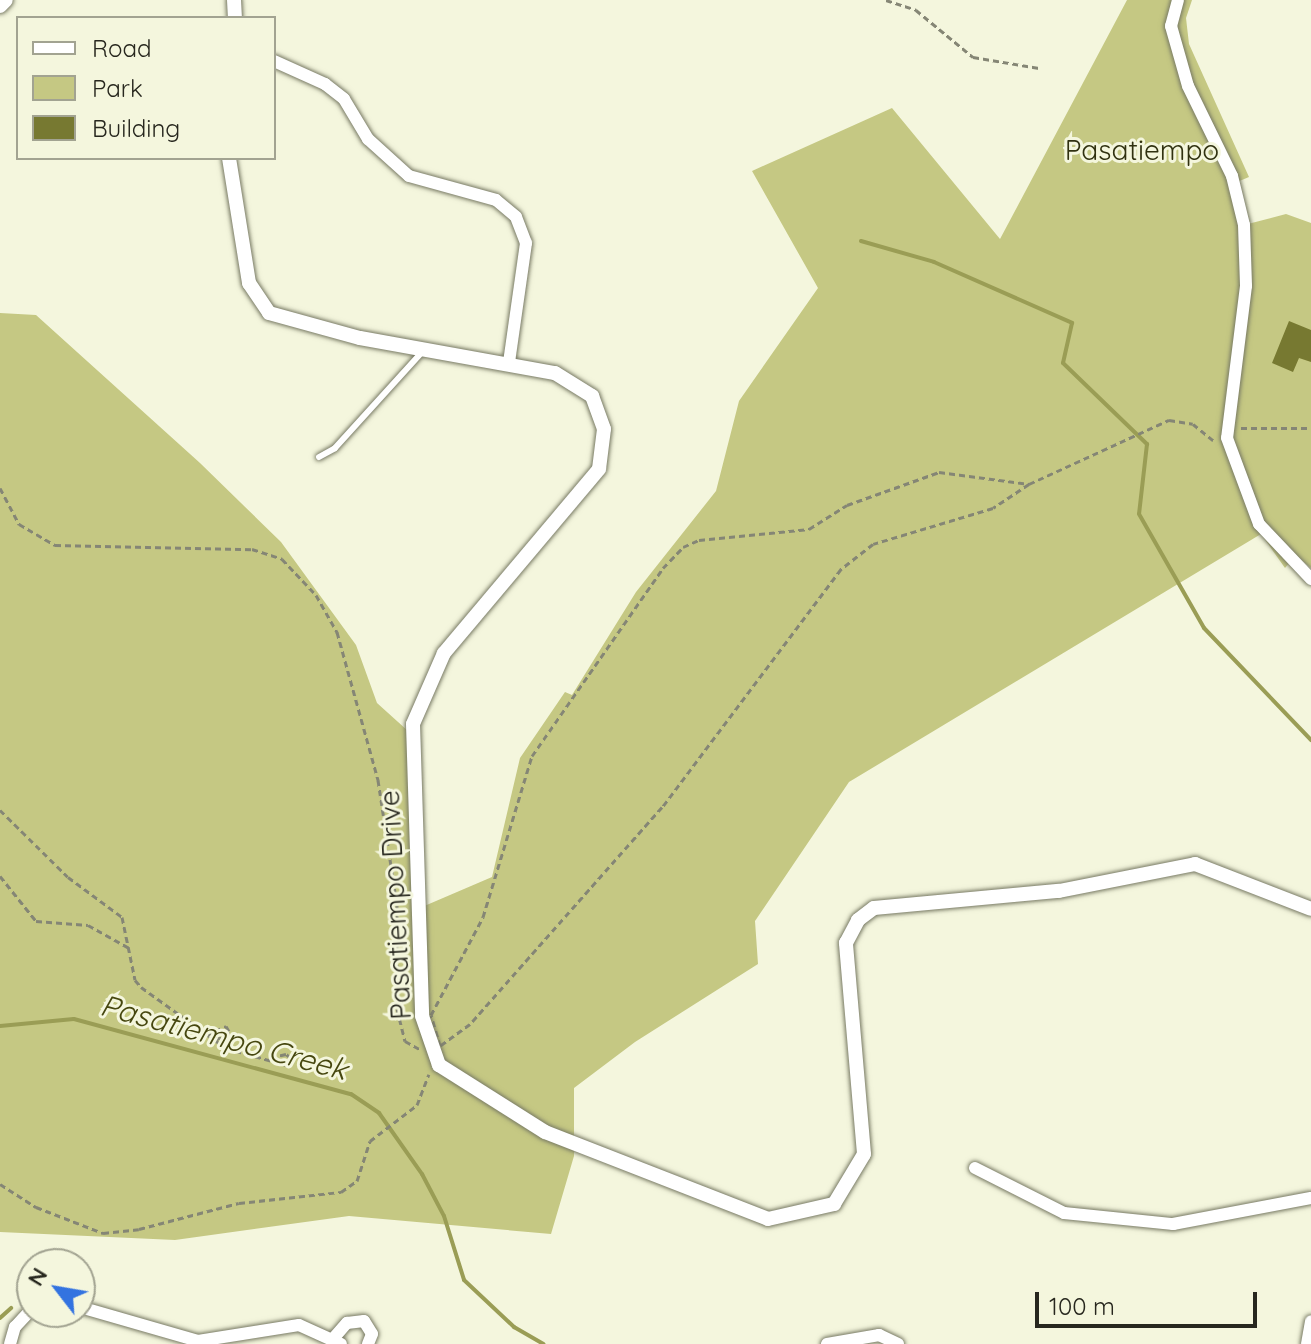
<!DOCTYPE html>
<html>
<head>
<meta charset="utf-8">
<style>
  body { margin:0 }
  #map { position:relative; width:1311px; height:1344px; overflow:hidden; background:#f4f6dd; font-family:Quicksand,sans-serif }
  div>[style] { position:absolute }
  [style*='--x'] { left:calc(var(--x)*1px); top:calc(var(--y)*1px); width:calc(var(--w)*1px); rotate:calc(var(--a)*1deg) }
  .green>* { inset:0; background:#c5c883 }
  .stream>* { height:4px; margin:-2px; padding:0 2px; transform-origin:2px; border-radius:2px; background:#9a9d55 }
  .building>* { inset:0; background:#777931 }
  .path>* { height:3px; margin-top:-1.5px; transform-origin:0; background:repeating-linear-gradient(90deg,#858675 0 6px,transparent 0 10px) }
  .roads { filter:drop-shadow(0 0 2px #787a64) drop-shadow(0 0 2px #787a64) }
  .service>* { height:6px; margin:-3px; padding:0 3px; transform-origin:3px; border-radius:3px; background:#fff }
  .minor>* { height:12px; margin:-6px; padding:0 6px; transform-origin:6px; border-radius:6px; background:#fff }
  .tertiary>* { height:14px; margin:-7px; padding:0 7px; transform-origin:7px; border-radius:7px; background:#fff }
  span { translate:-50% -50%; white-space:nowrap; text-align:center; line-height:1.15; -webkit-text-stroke:6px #f4f6dd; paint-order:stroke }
  .park-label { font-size:28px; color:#303110 }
  .street-label { font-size:28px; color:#27271e }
  .water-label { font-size:30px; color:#46470f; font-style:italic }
  .legend { position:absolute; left:16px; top:16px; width:260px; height:144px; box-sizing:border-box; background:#f4f6dd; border:2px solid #a2a391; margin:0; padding:10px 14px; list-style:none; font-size:24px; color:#27271e }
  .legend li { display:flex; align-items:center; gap:16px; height:40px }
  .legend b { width:40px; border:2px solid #a2a391 }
  .north { position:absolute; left:16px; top:1248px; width:80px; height:80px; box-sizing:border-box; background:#f4f6dd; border:2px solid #a2a391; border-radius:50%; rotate:301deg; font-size:22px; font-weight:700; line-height:32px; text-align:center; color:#27271e }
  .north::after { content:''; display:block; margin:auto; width:28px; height:36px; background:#3373e0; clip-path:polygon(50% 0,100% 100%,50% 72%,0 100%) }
  .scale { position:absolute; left:1035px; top:1292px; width:222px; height:36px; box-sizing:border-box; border:4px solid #27271e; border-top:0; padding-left:10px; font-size:24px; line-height:28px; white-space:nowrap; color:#27271e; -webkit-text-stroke:6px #f4f6dd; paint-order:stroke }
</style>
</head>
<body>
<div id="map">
  <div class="green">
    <div style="clip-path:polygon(1127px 0,1192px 0,1186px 18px,1189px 44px,1249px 177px,1230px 185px,1244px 225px,1286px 214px,1311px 223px,1311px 568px,1296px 555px,1285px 568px,1261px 534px,849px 782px,755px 921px,758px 964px,635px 1042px,574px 1088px,574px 1156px,551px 1234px,349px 1216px,175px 1240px,0 1232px,0 313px,36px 315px,200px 463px,281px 542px,356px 645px,377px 703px,418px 740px,422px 907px,492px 877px,520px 758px,565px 692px,572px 695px,636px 592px,716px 491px,739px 401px,818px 288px,752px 171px,892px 108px,1000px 239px)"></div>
  </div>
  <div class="stream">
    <div style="--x:861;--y:241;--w:76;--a:16"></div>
    <div style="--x:934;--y:262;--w:151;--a:23.8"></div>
    <div style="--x:1072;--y:323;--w:41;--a:102.7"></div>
    <div style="--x:1063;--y:363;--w:117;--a:44"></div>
    <div style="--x:1147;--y:444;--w:70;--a:96.5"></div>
    <div style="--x:1139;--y:514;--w:131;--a:60.3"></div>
    <div style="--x:1204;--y:628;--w:155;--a:46.3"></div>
    <div style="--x:0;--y:1026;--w:74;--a:-5.4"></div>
    <div style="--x:74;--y:1019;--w:287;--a:15.2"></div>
    <div style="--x:351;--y:1094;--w:34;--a:34"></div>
    <div style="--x:379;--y:1113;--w:75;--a:54.8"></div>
    <div style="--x:422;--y:1174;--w:47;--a:62.4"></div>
    <div style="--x:444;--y:1216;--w:67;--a:72.6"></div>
    <div style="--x:464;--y:1280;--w:69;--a:43.2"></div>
    <div style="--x:514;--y:1327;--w:34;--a:30"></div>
    <div style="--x:0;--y:1318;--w:15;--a:-42"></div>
  </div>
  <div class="building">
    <div style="clip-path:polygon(1289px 321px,1311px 330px,1311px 362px,1299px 358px,1293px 372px,1272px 363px)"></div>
  </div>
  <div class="path">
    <div style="--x:886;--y:0;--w:32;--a:18"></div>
    <div style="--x:916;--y:10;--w:74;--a:39.5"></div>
    <div style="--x:973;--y:57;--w:67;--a:9.5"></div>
    <div style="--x:1241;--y:428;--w:70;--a:0"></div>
    <div style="--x:939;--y:472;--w:91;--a:7.6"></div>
    <div style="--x:1029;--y:484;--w:43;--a:146.3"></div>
    <div style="--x:993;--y:508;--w:125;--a:163.3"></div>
    <div style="--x:873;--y:544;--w:41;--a:142"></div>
    <div style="--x:841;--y:569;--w:298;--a:126.9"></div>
    <div style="--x:662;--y:807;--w:290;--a:131.5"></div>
    <div style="--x:470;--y:1024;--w:37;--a:144"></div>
    <div style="--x:440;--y:1046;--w:32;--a:-106"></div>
    <div style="--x:431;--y:1015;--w:111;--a:-62"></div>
    <div style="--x:483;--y:917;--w:168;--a:-73.1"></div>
    <div style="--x:532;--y:756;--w:229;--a:-55.1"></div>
    <div style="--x:663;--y:568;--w:29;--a:-46"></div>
    <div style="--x:683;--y:547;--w:17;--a:-24"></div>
    <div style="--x:699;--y:540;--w:111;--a:-5.7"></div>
    <div style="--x:809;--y:529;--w:45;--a:-32.3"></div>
    <div style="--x:847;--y:505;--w:98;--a:-19.7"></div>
    <div style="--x:1029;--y:484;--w:154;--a:-24.6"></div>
    <div style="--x:1169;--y:420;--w:24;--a:9"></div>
    <div style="--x:1193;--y:424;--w:26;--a:39"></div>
    <div style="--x:0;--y:488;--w:41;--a:62.2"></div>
    <div style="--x:19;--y:524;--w:42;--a:30.3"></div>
    <div style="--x:55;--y:545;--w:197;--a:1.2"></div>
    <div style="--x:252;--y:549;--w:32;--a:18"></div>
    <div style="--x:282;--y:559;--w:50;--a:46.6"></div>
    <div style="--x:316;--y:595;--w:43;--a:60.4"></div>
    <div style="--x:337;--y:632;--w:154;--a:74.5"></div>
    <div style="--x:378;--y:780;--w:126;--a:81.4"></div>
    <div style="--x:397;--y:905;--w:104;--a:90"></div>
    <div style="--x:397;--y:1009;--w:33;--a:76"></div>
    <div style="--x:405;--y:1041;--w:18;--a:29"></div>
    <div style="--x:0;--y:810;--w:95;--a:44.6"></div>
    <div style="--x:68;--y:877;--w:67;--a:36.5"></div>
    <div style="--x:122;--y:917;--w:64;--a:78.3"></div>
    <div style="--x:135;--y:980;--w:9;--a:49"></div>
    <div style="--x:141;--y:987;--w:105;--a:35.7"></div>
    <div style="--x:226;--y:1048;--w:62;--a:15.8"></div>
    <div style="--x:286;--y:1065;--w:9;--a:-54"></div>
    <div style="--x:291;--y:1058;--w:6;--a:-141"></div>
    <div style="--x:286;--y:1054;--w:18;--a:167"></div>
    <div style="--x:0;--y:876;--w:58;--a:51.3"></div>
    <div style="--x:36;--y:921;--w:52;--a:4.4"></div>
    <div style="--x:88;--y:925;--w:49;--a:29.2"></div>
    <div style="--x:206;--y:1035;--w:22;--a:-24"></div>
    <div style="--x:226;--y:1026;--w:8;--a:60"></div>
    <div style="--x:230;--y:1033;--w:17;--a:155"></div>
    <div style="--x:0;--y:1184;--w:43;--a:32.6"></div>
    <div style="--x:36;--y:1207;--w:72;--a:21.2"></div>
    <div style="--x:103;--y:1233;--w:36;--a:-6"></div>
    <div style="--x:139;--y:1229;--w:103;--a:-14.6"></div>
    <div style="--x:239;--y:1203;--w:103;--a:-6.2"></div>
    <div style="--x:341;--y:1192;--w:19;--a:-35"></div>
    <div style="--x:357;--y:1181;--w:42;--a:-72"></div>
    <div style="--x:370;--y:1141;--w:59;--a:-37.5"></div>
    <div style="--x:417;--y:1105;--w:33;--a:-69"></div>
  </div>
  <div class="roads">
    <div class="service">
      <div style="--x:319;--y:457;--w:18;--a:-29"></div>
      <div style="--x:335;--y:448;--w:131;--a:-47.8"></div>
    </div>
    <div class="minor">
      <div style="--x:1178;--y:0;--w:27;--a:105"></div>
      <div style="--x:1171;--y:26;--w:62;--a:74.2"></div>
      <div style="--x:1188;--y:86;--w:100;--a:63.9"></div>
      <div style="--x:1232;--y:176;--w:50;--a:76.2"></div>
      <div style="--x:1244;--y:225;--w:61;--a:88.1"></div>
      <div style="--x:1246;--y:286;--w:153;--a:97.1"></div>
      <div style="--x:1227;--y:438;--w:92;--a:69.6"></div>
      <div style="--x:1259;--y:524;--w:76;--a:46.6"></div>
      <div style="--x:274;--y:61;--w:56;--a:24.3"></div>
      <div style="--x:325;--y:84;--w:24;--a:38"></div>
      <div style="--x:344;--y:99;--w:47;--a:59"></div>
      <div style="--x:368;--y:139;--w:55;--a:42.1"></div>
      <div style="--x:409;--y:176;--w:90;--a:15.4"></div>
      <div style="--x:496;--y:200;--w:26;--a:40"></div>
      <div style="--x:516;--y:217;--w:28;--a:69"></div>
      <div style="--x:526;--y:243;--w:120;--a:98.1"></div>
      <div style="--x:975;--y:1168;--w:100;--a:26.8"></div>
      <div style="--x:1064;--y:1213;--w:110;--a:5.8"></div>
      <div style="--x:1173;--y:1224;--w:140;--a:-10.7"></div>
      <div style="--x:80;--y:1307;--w:123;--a:16.1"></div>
      <div style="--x:198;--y:1341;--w:102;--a:-9"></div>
      <div style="--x:299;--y:1325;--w:46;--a:24.3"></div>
      <div style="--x:332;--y:1340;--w:23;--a:-49"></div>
      <div style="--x:347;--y:1323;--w:17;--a:-7"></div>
      <div style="--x:364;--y:1321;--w:15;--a:58"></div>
      <div style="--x:372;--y:1334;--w:11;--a:112"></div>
      <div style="--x:10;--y:1344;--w:18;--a:-74"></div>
      <div style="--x:15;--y:1327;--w:25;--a:-47"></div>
      <div style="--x:827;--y:1344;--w:53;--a:-9.8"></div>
      <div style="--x:879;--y:1335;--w:21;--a:25"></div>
      <div style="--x:1307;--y:1344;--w:23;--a:-80"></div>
    </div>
    <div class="tertiary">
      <div style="--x:234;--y:0;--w:18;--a:87"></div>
      <div style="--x:0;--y:6;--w:8;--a:-45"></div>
      <div style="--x:229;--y:158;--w:127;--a:80.9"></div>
      <div style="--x:249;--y:283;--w:36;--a:56"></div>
      <div style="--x:269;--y:313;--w:94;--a:15.4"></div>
      <div style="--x:360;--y:338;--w:198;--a:10.2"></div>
      <div style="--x:555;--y:373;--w:44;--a:31.9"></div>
      <div style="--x:592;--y:396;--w:35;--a:70"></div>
      <div style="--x:604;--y:429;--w:40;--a:97.1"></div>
      <div style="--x:599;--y:469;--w:241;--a:130.1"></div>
      <div style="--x:444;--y:653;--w:77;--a:113.6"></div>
      <div style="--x:413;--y:724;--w:292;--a:88.2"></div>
      <div style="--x:422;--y:1016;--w:52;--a:70.9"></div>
      <div style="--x:439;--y:1065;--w:125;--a:32.3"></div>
      <div style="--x:545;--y:1132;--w:239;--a:21.3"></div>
      <div style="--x:768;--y:1219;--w:68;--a:-12.8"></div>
      <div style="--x:834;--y:1204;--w:58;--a:-59"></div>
      <div style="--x:864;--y:1154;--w:212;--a:-94.9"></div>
      <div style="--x:846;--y:943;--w:26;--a:-62"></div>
      <div style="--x:858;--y:920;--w:20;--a:-37"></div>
      <div style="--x:874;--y:908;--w:186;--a:-5.3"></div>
      <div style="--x:1059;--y:891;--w:139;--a:-11.2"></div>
      <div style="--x:1195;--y:864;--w:124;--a:21.2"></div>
    </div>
  </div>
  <div class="park-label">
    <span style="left:1142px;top:150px">Pasatiempo</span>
  </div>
  <div class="street-label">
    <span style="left:395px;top:905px;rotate:-93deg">Pasatiempo Drive</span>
  </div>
  <div class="water-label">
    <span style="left:224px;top:1037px;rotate:15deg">Pasatiempo Creek</span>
  </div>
  <ul class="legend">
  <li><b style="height:10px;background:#fff"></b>Road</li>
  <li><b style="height:22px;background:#c5c883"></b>Park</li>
  <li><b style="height:22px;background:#777931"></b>Building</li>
  </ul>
  <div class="north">N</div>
  <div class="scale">100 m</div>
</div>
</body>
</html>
